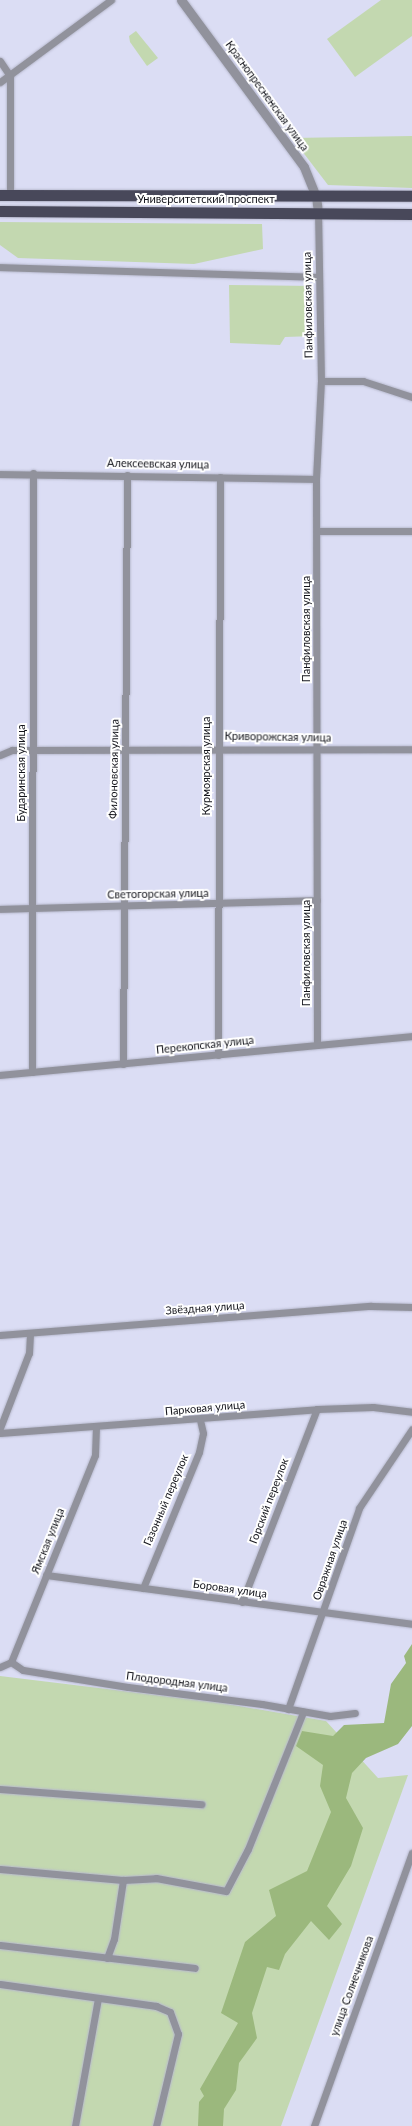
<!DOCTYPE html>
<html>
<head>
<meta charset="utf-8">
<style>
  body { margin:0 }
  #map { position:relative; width:412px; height:2126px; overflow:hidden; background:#dbddf4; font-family:Lato,sans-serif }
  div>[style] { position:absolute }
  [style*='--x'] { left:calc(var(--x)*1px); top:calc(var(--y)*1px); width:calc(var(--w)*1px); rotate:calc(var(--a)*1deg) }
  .green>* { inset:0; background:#c3d8b0 }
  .forest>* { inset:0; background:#9bb87d }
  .roads { filter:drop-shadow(0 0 1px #b7b9cd) drop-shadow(0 0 1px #b7b9cd) }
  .minor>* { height:7px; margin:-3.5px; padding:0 3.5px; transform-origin:3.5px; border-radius:3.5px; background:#91929c }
  .tertiary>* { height:9px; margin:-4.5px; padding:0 4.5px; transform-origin:4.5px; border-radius:4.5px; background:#91929c }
  .trunk>* { height:11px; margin:-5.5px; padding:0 5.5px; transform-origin:5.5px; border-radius:5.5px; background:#48485a }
  span { translate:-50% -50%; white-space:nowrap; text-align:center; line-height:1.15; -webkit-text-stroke:4px #fff; paint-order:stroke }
  .street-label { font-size:11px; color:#13141b }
</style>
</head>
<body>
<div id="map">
  <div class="green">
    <div style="clip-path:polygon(381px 0,412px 0,412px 36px,355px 77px,327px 39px)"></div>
    <div style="clip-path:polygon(136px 31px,158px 58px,147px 66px,130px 42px,129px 36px)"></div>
    <div style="clip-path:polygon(412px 136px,412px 188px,328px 185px,292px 138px)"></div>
    <div style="clip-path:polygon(0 222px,262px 224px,263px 249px,194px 264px,18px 258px,0 245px)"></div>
    <div style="clip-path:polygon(229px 285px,313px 286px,313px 293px,308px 294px,309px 326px,314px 328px,314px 336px,285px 337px,280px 345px,230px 343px)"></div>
    <div style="clip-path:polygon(0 1676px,222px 1703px,326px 1721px,378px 1778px,408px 1775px,281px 2126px,0 2126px)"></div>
  </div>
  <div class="forest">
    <div style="clip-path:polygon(412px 1644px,412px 1726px,398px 1744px,366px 1758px,352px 1773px,346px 1798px,363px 1828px,351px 1866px,327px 1906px,342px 1924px,329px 1940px,311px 1921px,285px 1954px,279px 1970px,267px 1967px,252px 2013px,257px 2038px,239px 2063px,236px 2090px,224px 2109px,223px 2126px,198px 2126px,199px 2102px,204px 2096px,200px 2089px,238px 2023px,221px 2013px,245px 1942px,276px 1916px,269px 1890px,307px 1871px,331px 1812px,320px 1786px,323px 1765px,296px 1746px,302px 1731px,333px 1736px,344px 1725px,384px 1723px,391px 1684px,406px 1663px,404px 1656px)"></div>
  </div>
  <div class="roads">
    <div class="minor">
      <div style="--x:0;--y:61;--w:18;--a:56"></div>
      <div style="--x:10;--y:76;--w:119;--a:90"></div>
      <div style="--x:0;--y:82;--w:138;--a:-36.5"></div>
      <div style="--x:0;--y:267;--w:318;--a:1.8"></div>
      <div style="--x:321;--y:381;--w:42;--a:0"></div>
      <div style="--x:363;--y:381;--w:52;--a:18.1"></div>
      <div style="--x:0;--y:474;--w:316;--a:0.9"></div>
      <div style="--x:317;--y:531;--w:95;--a:0"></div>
      <div style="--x:0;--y:755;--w:13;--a:-23"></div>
      <div style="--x:12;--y:750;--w:400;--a:-0.1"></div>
      <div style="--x:0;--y:909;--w:317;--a:-1.6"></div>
      <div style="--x:317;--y:1045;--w:566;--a:-90.1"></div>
      <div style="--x:316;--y:479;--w:98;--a:-87.1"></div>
      <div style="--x:321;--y:381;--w:169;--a:-91"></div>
      <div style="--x:218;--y:1055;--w:578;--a:-89.8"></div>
      <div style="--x:123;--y:1064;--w:589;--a:-89.61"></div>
      <div style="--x:32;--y:1072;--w:599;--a:-89.9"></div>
      <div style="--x:0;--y:1075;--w:414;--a:-5.4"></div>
      <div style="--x:0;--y:1335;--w:372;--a:-4.5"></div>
      <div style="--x:371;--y:1306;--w:41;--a:1.4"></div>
      <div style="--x:0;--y:1428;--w:80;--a:-68.9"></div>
      <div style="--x:29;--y:1353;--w:20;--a:-87"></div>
      <div style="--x:0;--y:1433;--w:318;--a:-4.3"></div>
      <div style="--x:317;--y:1409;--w:56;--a:-2"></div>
      <div style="--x:373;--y:1407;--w:39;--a:7"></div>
      <div style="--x:46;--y:1575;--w:369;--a:7.6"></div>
      <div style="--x:143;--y:1588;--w:147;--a:-67.6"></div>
      <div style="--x:199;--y:1452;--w:19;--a:-78"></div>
      <div style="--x:203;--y:1433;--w:13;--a:-103"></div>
      <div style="--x:242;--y:1602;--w:207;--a:-68.8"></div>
      <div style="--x:11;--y:1662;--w:223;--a:-67.9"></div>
      <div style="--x:95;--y:1455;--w:28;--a:-88"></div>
      <div style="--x:0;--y:1667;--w:12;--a:-24"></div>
      <div style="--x:11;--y:1662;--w:14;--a:34"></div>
      <div style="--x:23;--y:1670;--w:106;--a:9.2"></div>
      <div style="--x:128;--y:1687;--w:135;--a:7.2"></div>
      <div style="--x:262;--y:1704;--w:69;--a:10"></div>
      <div style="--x:330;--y:1716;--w:25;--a:-7"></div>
      <div style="--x:288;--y:1709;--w:213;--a:-70.5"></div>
      <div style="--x:359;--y:1508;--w:95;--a:-56.1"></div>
      <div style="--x:0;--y:1789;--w:202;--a:4.3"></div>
      <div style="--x:0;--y:1869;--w:123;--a:5.1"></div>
      <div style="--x:123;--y:1880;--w:33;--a:-3"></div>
      <div style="--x:156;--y:1878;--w:71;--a:10.5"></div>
      <div style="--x:226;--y:1891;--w:47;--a:-62.4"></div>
      <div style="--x:248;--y:1849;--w:148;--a:-68.1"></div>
      <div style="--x:0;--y:1945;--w:196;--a:6.7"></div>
      <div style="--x:107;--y:1958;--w:20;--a:-70"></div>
      <div style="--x:114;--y:1939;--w:60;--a:-81.3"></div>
      <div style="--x:0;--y:1984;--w:158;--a:8"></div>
      <div style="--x:156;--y:2006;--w:15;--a:23"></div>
      <div style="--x:170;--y:2012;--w:23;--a:70"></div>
      <div style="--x:178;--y:2034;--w:95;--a:103.4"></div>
      <div style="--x:75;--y:2126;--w:130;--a:-79.8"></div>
      <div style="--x:314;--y:2126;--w:290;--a:-70.3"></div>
    </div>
    <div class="tertiary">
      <div style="--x:181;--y:0;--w:207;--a:53.6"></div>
      <div style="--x:304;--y:167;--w:31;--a:68"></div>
      <div style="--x:316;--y:196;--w:16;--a:83"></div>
    </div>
    <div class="trunk">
      <div style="--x:0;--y:195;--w:412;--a:0.1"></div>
      <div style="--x:0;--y:211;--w:412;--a:0.4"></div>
    </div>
  </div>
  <div class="street-label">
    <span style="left:267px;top:96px;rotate:54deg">Краснопресненская улица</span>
    <span style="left:206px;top:199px">Университетский проспект</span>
    <span style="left:308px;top:305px;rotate:-91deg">Панфиловская улица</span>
    <span style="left:158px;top:464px;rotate:1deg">Алексеевская улица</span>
    <span style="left:306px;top:629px;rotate:-90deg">Панфиловская улица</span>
    <span style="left:278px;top:737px;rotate:1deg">Криворожская улица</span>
    <span style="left:206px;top:766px;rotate:-90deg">Курмоярская улица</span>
    <span style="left:114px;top:769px;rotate:-89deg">Филоновская улица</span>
    <span style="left:21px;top:773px;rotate:-90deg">Бударинская улица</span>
    <span style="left:158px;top:894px;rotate:-1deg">Светогорская улица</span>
    <span style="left:306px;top:953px;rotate:-90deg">Панфиловская улица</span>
    <span style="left:205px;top:1045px;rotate:-6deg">Перекопская улица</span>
    <span style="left:205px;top:1308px;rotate:-4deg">Звёздная улица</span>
    <span style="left:205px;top:1408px;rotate:-5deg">Парковая улица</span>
    <span style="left:166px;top:1500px;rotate:-67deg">Газонный переулок</span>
    <span style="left:269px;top:1501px;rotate:-69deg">Горский переулок</span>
    <span style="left:48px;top:1541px;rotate:-68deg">Ямская улица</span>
    <span style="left:330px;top:1560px;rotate:-71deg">Овражная улица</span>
    <span style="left:230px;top:1589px;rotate:8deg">Боровая улица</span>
    <span style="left:177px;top:1682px;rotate:7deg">Плодородная улица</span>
    <span style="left:352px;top:1986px;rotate:-70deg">улица Солнечникова</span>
  </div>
</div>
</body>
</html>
